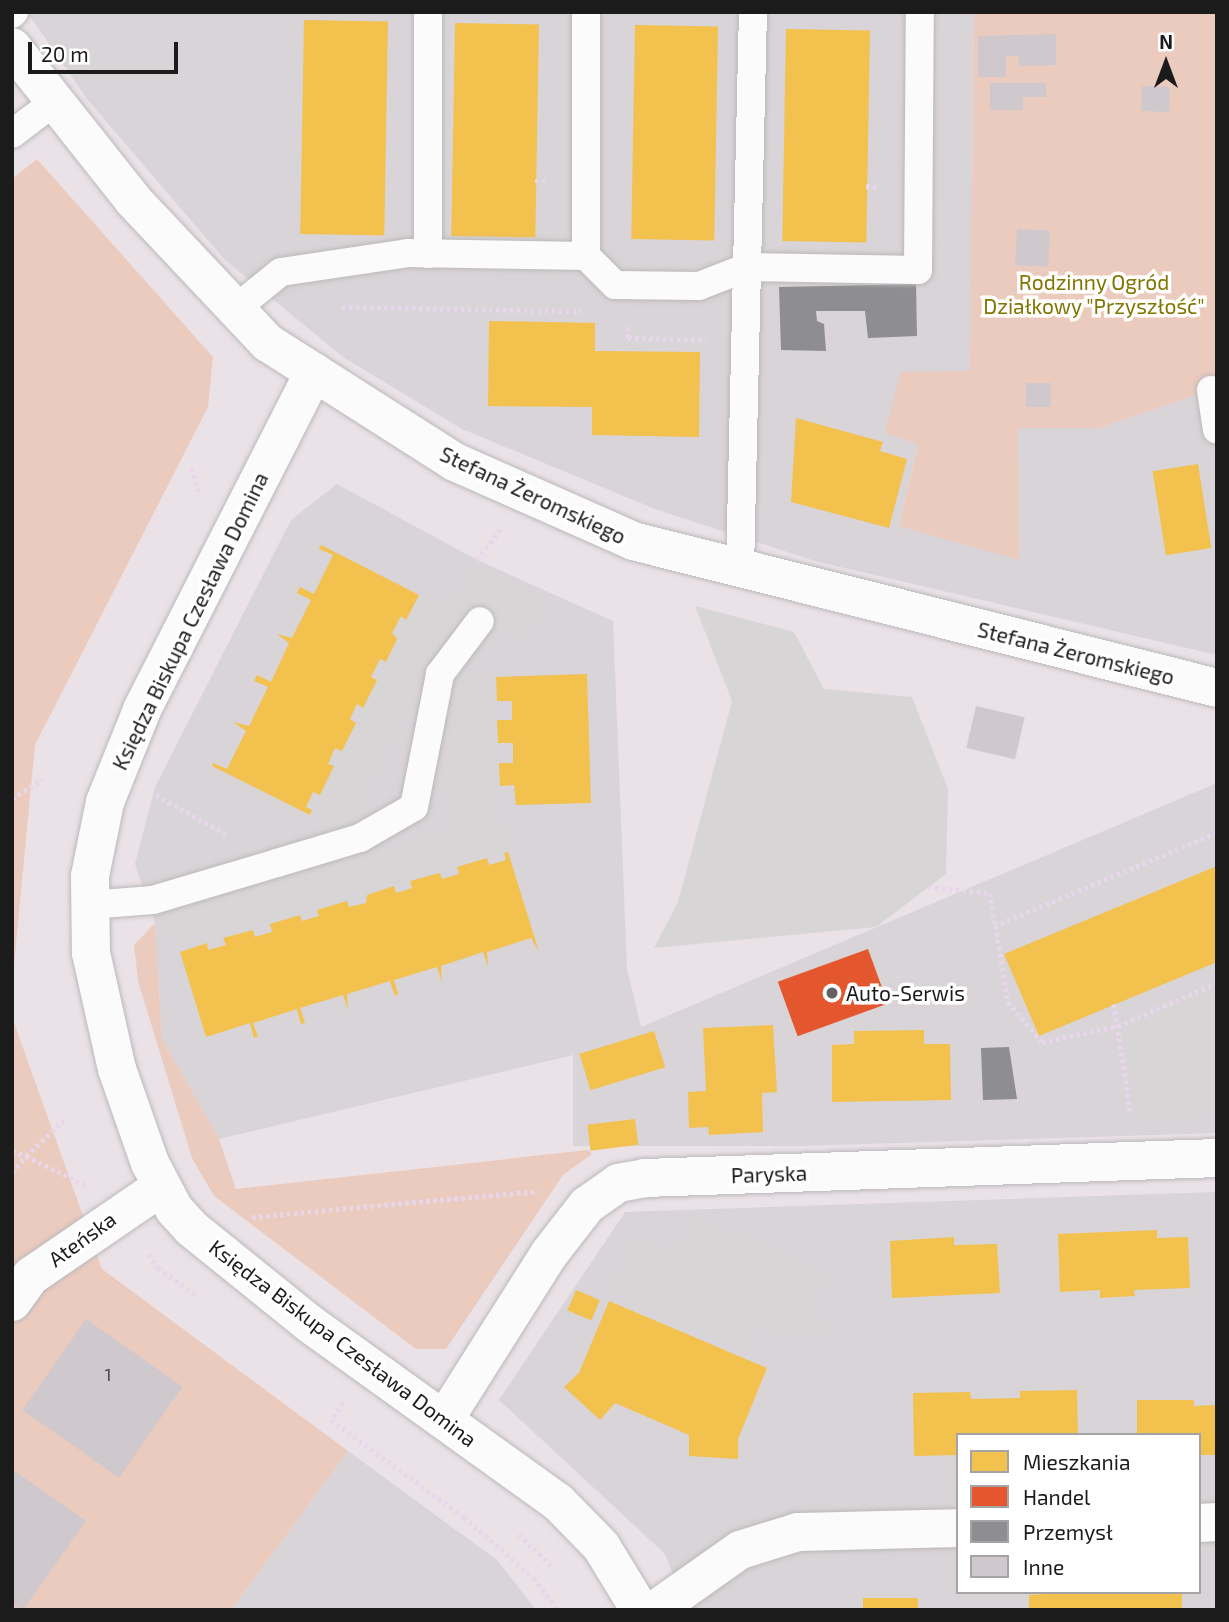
<!DOCTYPE html>
<html>
<head>
<meta charset="utf-8">
<style>
  body { margin:0 }
  #map { position:relative; width:1229px; height:1622px; overflow:hidden; background:#eae2e7; font-family:"Exo 2",sans-serif }
  div>[style] { position:absolute }
  [style*='--x'] { left:calc(var(--x)*1px); top:calc(var(--y)*1px); width:calc(var(--w)*1px); rotate:calc(var(--a)*1deg) }
  .residential>* { inset:0; background:#d9d4d7 }
  .grass>* { inset:0; background:#eccbbf }
  .parking>* { inset:0; background:#d8d5d7 }
  .homes>* { inset:0; background:#f2c14e; transform-origin:0 0 }
  .shops>* { inset:0; background:#e4572e; transform-origin:0 0 }
  .industry>* { inset:0; background:#8d8d92 }
  .building>* { inset:0; background:#cfc8cd; transform-origin:0 0 }
  .path>* { height:4.5px; margin-top:-2.25px; transform-origin:0; background:repeating-linear-gradient(90deg,#e8d6ea 0 3.5px,transparent 0 7px) }
  .roads { filter:drop-shadow(0 0 2px #bbb8ba) drop-shadow(0 0 2px #bbb8ba) }
  .lane>* { height:28px; margin:-14px; padding:0 14px; transform-origin:14px; border-radius:14px; background:#fcfbfb }
  .street>* { height:38px; margin:-19px; padding:0 19px; transform-origin:19px; border-radius:19px; background:#fcfbfb }
  .dots>* { width:19px; height:19px; translate:-50% -50%; box-sizing:border-box; border:4px solid #fff; border-radius:50% }
  span { translate:-50% -50%; white-space:nowrap; text-align:center; line-height:1.15; -webkit-text-stroke:7px #fff; paint-order:stroke }
  .number-label { font-size:18px; color:#4b494a }
  .number-label span { -webkit-text-stroke-width:0 }
  .park-label { font-size:21px; color:#817501 }
  .street-label { font-size:21px; color:#1b1b1b }
  .poi-label { font-size:21px; color:#1b1b1b }
  .left { translate:0 -50%; text-align:left }
  .frame { position:absolute; inset:0; border:14px solid #1b1b1b; pointer-events:none }
  .legend { position:absolute; left:956px; top:1433px; width:245px; height:161px; box-sizing:border-box; background:#fff; border:2px solid #a4a4a4; margin:0; padding:9px 12px; list-style:none; font-size:21px; color:#1b1b1b }
  .legend li { display:flex; align-items:center; gap:14px; height:35px }
  .legend b { width:35px; border:2px solid #a4a4a4 }
  .north { position:absolute; left:1131px; top:28px; width:70px; height:70px; -webkit-text-stroke:5px #fff; paint-order:stroke; rotate:0deg; font-size:19px; font-weight:700; line-height:28px; text-align:center; color:#1b1b1b }
  .north::after { content:''; display:block; margin:auto; width:24px; height:32px; background:#1b1b1b; clip-path:polygon(50% 0,100% 100%,50% 72%,0 100%) }
  .scale { position:absolute; left:28px; top:42px; width:150px; height:32px; box-sizing:border-box; border:4px solid #1b1b1b; border-top:0; padding-left:9px; font-size:21px; line-height:24px; white-space:nowrap; color:#1b1b1b; -webkit-text-stroke:5px #fff; paint-order:stroke }
</style>
</head>
<body>
<div id="map">
  <div class="residential">
    <div style="clip-path:polygon(27px 12px,974px 12px,970px 372px,918px 443px,899px 526px,1018px 559px,1018px 428px,1099px 428px,1217px 388px,1217px 655px,815px 561px,655px 509px,462px 429px,343px 357px,225px 260px,87px 99px)"></div>
    <div style="clip-path:polygon(337px 484px,477px 560px,613px 621px,627px 969px,641px 1027px,1217px 783px,1217px 1133px,800px 1146px,573px 1146px,573px 1055px,219px 1139px,162px 1039px,155px 923px,135px 864px,155px 787px,291px 520px)"></div>
    <div style="clip-path:polygon(evenodd,1217px 1192px,1217px 1610px,687px 1610px,665px 1554px,499px 1400px,625px 1212px,1217px 1192px,958px 1435px,1199px 1435px,1199px 1592px,958px 1592px,958px 1435px)"></div>
    <div style="clip-path:polygon(348px 1451px,497px 1560px,536px 1610px,231px 1610px)"></div>
  </div>
  <div class="grass">
    <div style="clip-path:polygon(974px 12px,1217px 12px,1217px 388px,1099px 428px,1018px 428px,1019px 560px,899px 526px,918px 444px,885px 433px,901px 372px,970px 371px)"></div>
    <div style="clip-path:polygon(37px 159px,213px 357px,208px 407px,35px 745px,12px 986px,12px 179px)"></div>
    <div style="clip-path:polygon(155px 923px,162px 1039px,219px 1139px,236px 1189px,588px 1150px,592px 1154px,563px 1175px,446px 1349px,416px 1349px,214px 1196px,192px 1158px,138px 981px,134px 945px)"></div>
    <div style="clip-path:polygon(12px 1017px,102px 1269px,348px 1451px,231px 1610px,12px 1610px)"></div>
  </div>
  <div class="parking">
    <div style="clip-path:polygon(475px 565px,546px 597px,522px 637px,453px 610px,347px 829px,310px 815px,420px 591px,453px 609px)"></div>
    <div style="clip-path:polygon(695px 606px,794px 632px,824px 689px,912px 697px,948px 789px,946px 874px,876px 927px,654px 948px,678px 902px,732px 701px)"></div>
    <div style="clip-path:polygon(496px 677px,500px 786px,496px 814px,508px 852px,180px 952px,167px 918px,452px 829px,455px 678px)"></div>
    <div style="clip-path:polygon(1217px 983px,1217px 1113px,1139px 1115px,1125px 1023px)"></div>
    <div style="clip-path:polygon(698px 1219px,825px 1272px,812px 1309px,828px 1335px,754px 1328px,746px 1351px,612px 1293px,638px 1239px,680px 1254px)"></div>
  </div>
  <div class="homes">
    <div style="left:304px;top:20px;width:84px;height:214px;rotate:1deg"></div>
    <div style="left:455px;top:23px;width:84px;height:213px;rotate:1deg"></div>
    <div style="left:635px;top:25px;width:83px;height:214px;rotate:1deg"></div>
    <div style="left:786px;top:29px;width:84px;height:212px;rotate:1deg"></div>
    <div style="clip-path:polygon(489px 321px,595px 323px,595px 351px,700px 352px,699px 437px,592px 435px,592px 407px,488px 406px)"></div>
    <div style="clip-path:polygon(796px 418px,883px 442px,880px 451px,907px 459px,889px 528px,791px 502px)"></div>
    <div style="left:1198px;top:464px;width:85px;height:46px;rotate:81deg"></div>
    <div style="clip-path:polygon(321px 545px,419px 595px,406px 620px,401px 616px,392px 633px,397px 639px,386px 662px,380px 659px,371px 677px,377px 680px,363px 708px,357px 704px,350px 719px,356px 723px,342px 751px,335px 748px,328px 764px,334px 766px,320px 795px,313px 792px,306px 807px,312px 810px,310px 815px,212px 766px,213px 763px,227px 769px,246px 731px,233px 722px,249px 726px,268px 687px,254px 681px,257px 675px,271px 682px,289px 643px,277px 634px,292px 638px,311px 600px,297px 593px,300px 587px,314px 594px,333px 555px,319px 549px)"></div>
    <div style="clip-path:polygon(587px 674px,591px 803px,516px 805px,514px 785px,500px 786px,499px 763px,513px 763px,513px 743px,498px 743px,497px 720px,512px 720px,512px 701px,497px 701px,496px 677px)"></div>
    <div style="clip-path:polygon(508px 852px,539px 952px,531px 938px,487px 952px,488px 967px,483px 952px,441px 966px,442px 982px,437px 967px,394px 980px,398px 994px,395px 996px,390px 981px,347px 994px,348px 1010px,343px 995px,300px 1008px,305px 1023px,301px 1024px,297px 1009px,253px 1023px,258px 1037px,254px 1038px,250px 1023px,206px 1037px,180px 952px,207px 943px,208px 950px,226px 945px,223px 938px,253px 930px,255px 937px,272px 932px,270px 924px,300px 915px,302px 921px,319px 916px,317px 910px,347px 901px,349px 907px,366px 903px,367px 895px,394px 886px,396px 893px,412px 888px,410px 881px,440px 873px,442px 879px,459px 874px,457px 867px,487px 858px,489px 865px,506px 860px,504px 853px)"></div>
    <div style="clip-path:polygon(1217px 866px,1217px 962px,1039px 1036px,1004px 954px)"></div>
    <div style="clip-path:polygon(773px 1025px,777px 1092px,762px 1093px,763px 1132px,709px 1135px,708px 1127px,689px 1128px,688px 1092px,706px 1091px,703px 1028px)"></div>
    <div style="clip-path:polygon(924px 1030px,924px 1044px,950px 1044px,951px 1100px,832px 1102px,832px 1045px,854px 1044px,854px 1031px)"></div>
    <div style="left:654px;top:1031px;width:38px;height:78px;rotate:73deg"></div>
    <div style="left:635px;top:1119px;width:26px;height:48px;rotate:83deg"></div>
    <div style="clip-path:polygon(1157px 1230px,1157px 1238px,1188px 1237px,1190px 1288px,1134px 1290px,1135px 1296px,1100px 1298px,1100px 1290px,1060px 1292px,1058px 1234px)"></div>
    <div style="clip-path:polygon(954px 1237px,954px 1245px,997px 1244px,1000px 1293px,892px 1298px,890px 1241px)"></div>
    <div style="left:576px;top:1290px;width:26px;height:22px;rotate:23deg"></div>
    <div style="clip-path:polygon(609px 1301px,767px 1368px,738px 1439px,738px 1459px,689px 1456px,689px 1435px,615px 1403px,600px 1420px,564px 1387px,579px 1373px)"></div>
    <div style="clip-path:polygon(1077px 1390px,1078px 1435px,958px 1435px,958px 1455px,914px 1456px,913px 1393px,970px 1392px,971px 1399px,1020px 1398px,1020px 1391px)"></div>
    <div style="clip-path:polygon(1137px 1400px,1194px 1400px,1194px 1406px,1217px 1405px,1217px 1455px,1199px 1455px,1199px 1435px,1137px 1435px)"></div>
    <div style="clip-path:polygon(1077px 1592px,1182px 1593px,1182px 1610px,1029px 1610px,1029px 1595px)"></div>
    <div style="left:863px;top:1598px;width:55px;height:12px"></div>
  </div>
  <div class="shops">
    <div style="left:868px;top:949px;width:58px;height:96px;rotate:70deg"></div>
  </div>
  <div class="industry">
    <div style="clip-path:polygon(916px 284px,917px 336px,868px 338px,865px 311px,816px 311px,817px 321px,824px 324px,826px 351px,781px 350px,779px 287px)"></div>
    <div style="clip-path:polygon(1009px 1047px,1017px 1099px,983px 1100px,981px 1048px)"></div>
  </div>
  <div class="building">
    <div style="clip-path:polygon(1056px 34px,1056px 65px,1019px 66px,1018px 56px,1006px 56px,1006px 77px,978px 77px,978px 36px)"></div>
    <div style="clip-path:polygon(990px 83px,1046px 83px,1047px 97px,1023px 97px,1023px 110px,990px 110px)"></div>
    <div style="left:1142px;top:86px;width:28px;height:25px;rotate:2deg"></div>
    <div style="left:1017px;top:229px;width:33px;height:36px;rotate:3deg"></div>
    <div style="left:1026px;top:383px;width:25px;height:24px"></div>
    <div style="left:976px;top:706px;width:50px;height:43px;rotate:13deg"></div>
    <div style="left:86px;top:1319px;width:118px;height:111px;rotate:35deg"></div>
    <div style="clip-path:polygon(12px 1469px,86px 1521px,23px 1610px,12px 1604px)"></div>
  </div>
  <div class="path">
    <div style="--x:535;--y:181;--w:11;--a:0"></div>
    <div style="--x:866;--y:186;--w:13;--a:4"></div>
    <div style="--x:342;--y:307;--w:240;--a:1"></div>
    <div style="--x:628;--y:327;--w:11;--a:90"></div>
    <div style="--x:628;--y:338;--w:78;--a:1.5"></div>
    <div style="--x:192;--y:468;--w:29;--a:74"></div>
    <div style="--x:477;--y:560;--w:38;--a:-53"></div>
    <div style="--x:156;--y:795;--w:82;--a:29.1"></div>
    <div style="--x:12;--y:799;--w:37;--a:-33"></div>
    <div style="--x:1217;--y:833;--w:240;--a:157.2"></div>
    <div style="--x:996;--y:926;--w:77;--a:81"></div>
    <div style="--x:1008;--y:1002;--w:52;--a:49.6"></div>
    <div style="--x:1042;--y:1042;--w:78;--a:-11.9"></div>
    <div style="--x:1118;--y:1026;--w:108;--a:-23.5"></div>
    <div style="--x:928;--y:887;--w:62;--a:5.5"></div>
    <div style="--x:990;--y:893;--w:34;--a:80"></div>
    <div style="--x:1114;--y:1004;--w:112;--a:81.3"></div>
    <div style="--x:12;--y:1151;--w:15;--a:20"></div>
    <div style="--x:26;--y:1156;--w:54;--a:-43.5"></div>
    <div style="--x:12;--y:1173;--w:22;--a:-51"></div>
    <div style="--x:26;--y:1156;--w:66;--a:26.2"></div>
    <div style="--x:252;--y:1217;--w:288;--a:-5.2"></div>
    <div style="--x:149;--y:1254;--w:17;--a:57"></div>
    <div style="--x:158;--y:1268;--w:48;--a:35.7"></div>
    <div style="--x:344;--y:1403;--w:21;--a:127"></div>
    <div style="--x:331;--y:1420;--w:165;--a:36.1"></div>
    <div style="--x:464;--y:1517;--w:93;--a:41.1"></div>
    <div style="--x:534;--y:1578;--w:39;--a:54"></div>
    <div style="--x:519;--y:1534;--w:47;--a:44.1"></div>
  </div>
  <div class="roads">
    <div class="lane">
      <div style="--x:428;--y:12;--w:242;--a:90"></div>
      <div style="--x:586;--y:12;--w:244;--a:90"></div>
      <div style="--x:12;--y:14;--w:3;--a:-45"></div>
      <div style="--x:12;--y:134;--w:53;--a:-37.3"></div>
      <div style="--x:234;--y:310;--w:60;--a:-39"></div>
      <div style="--x:281;--y:272;--w:128;--a:-8.5"></div>
      <div style="--x:408;--y:253;--w:178;--a:1"></div>
      <div style="--x:586;--y:256;--w:41;--a:45"></div>
      <div style="--x:615;--y:285;--w:84;--a:0.7"></div>
      <div style="--x:699;--y:286;--w:53;--a:-21.2"></div>
      <div style="--x:748;--y:267;--w:170;--a:1"></div>
      <div style="--x:918;--y:270;--w:258;--a:-89.6"></div>
      <div style="--x:1211;--y:390;--w:40;--a:81.5"></div>
      <div style="--x:740;--y:570;--w:558;--a:-88.67"></div>
      <div style="--x:89;--y:905;--w:64;--a:-4.5"></div>
      <div style="--x:153;--y:900;--w:129;--a:-16.6"></div>
      <div style="--x:277;--y:863;--w:87;--a:-16.8"></div>
      <div style="--x:360;--y:838;--w:62;--a:-29.9"></div>
      <div style="--x:414;--y:807;--w:136;--a:-78.9"></div>
      <div style="--x:440;--y:674;--w:66;--a:-53"></div>
    </div>
    <div class="street">
      <div style="--x:12;--y:47;--w:196;--a:51.6"></div>
      <div style="--x:134;--y:201;--w:195;--a:46.7"></div>
      <div style="--x:268;--y:343;--w:222;--a:32.5"></div>
      <div style="--x:455;--y:462;--w:195;--a:23.9"></div>
      <div style="--x:633;--y:541;--w:602;--a:14.13"></div>
      <div style="--x:314;--y:372;--w:379;--a:117"></div>
      <div style="--x:142;--y:710;--w:99;--a:111.9"></div>
      <div style="--x:105;--y:802;--w:76;--a:101.5"></div>
      <div style="--x:90;--y:876;--w:77;--a:89.3"></div>
      <div style="--x:91;--y:953;--w:119;--a:77.4"></div>
      <div style="--x:117;--y:1069;--w:100;--a:70.7"></div>
      <div style="--x:150;--y:1163;--w:52;--a:62.4"></div>
      <div style="--x:174;--y:1209;--w:25;--a:48"></div>
      <div style="--x:191;--y:1228;--w:153;--a:38.9"></div>
      <div style="--x:310;--y:1324;--w:305;--a:35.7"></div>
      <div style="--x:558;--y:1502;--w:62;--a:45.7"></div>
      <div style="--x:601;--y:1546;--w:75;--a:58.6"></div>
      <div style="--x:12;--y:1302;--w:32;--a:-54"></div>
      <div style="--x:31;--y:1276;--w:158;--a:-34.4"></div>
      <div style="--x:444;--y:1420;--w:196;--a:-57.7"></div>
      <div style="--x:549;--y:1254;--w:62;--a:-52.2"></div>
      <div style="--x:587;--y:1205;--w:38;--a:-35"></div>
      <div style="--x:618;--y:1183;--w:27;--a:-10"></div>
      <div style="--x:645;--y:1178;--w:572;--a:-2"></div>
      <div style="--x:1199;--y:1523;--w:18;--a:-3"></div>
      <div style="--x:655;--y:1610;--w:104;--a:-35.2"></div>
      <div style="--x:740;--y:1550;--w:61;--a:-17.2"></div>
      <div style="--x:798;--y:1532;--w:160;--a:-1.4"></div>
    </div>
  </div>
  <div class="dots">
    <div style="left:832px;top:993px;background:#636162"></div>
  </div>
  <div class="number-label">
    <span style="left:108px;top:1374px">1</span>
  </div>
  <div class="park-label">
    <span style="left:1094px;top:294px">Rodzinny Ogród<br>Działkowy "Przyszłość"</span>
  </div>
  <div class="street-label">
    <span style="left:533px;top:495px;rotate:25deg">Stefana Żeromskiego</span>
    <span style="left:190px;top:621px;rotate:-64deg">Księdza Biskupa Czesława Domina</span>
    <span style="left:1076px;top:653px;rotate:14deg">Stefana Żeromskiego</span>
    <span style="left:769px;top:1174px;rotate:-2deg">Paryska</span>
    <span style="left:82px;top:1239px;rotate:-36deg">Ateńska</span>
    <span style="left:343px;top:1343px;rotate:37deg">Księdza Biskupa Czesława Domina</span>
  </div>
  <div class="poi-label">
    <span class="left" style="left:846px;top:993px">Auto-Serwis</span>
  </div>
  <div class="frame"></div>
  <ul class="legend">
  <li><b style="height:19px;background:#f2c14e"></b>Mieszkania</li>
  <li><b style="height:19px;background:#e4572e"></b>Handel</li>
  <li><b style="height:19px;background:#8d8d92"></b>Przemysł</li>
  <li><b style="height:19px;background:#cfc8cd"></b>Inne</li>
  </ul>
  <div class="north">N</div>
  <div class="scale">20 m</div>
</div>
</body>
</html>
